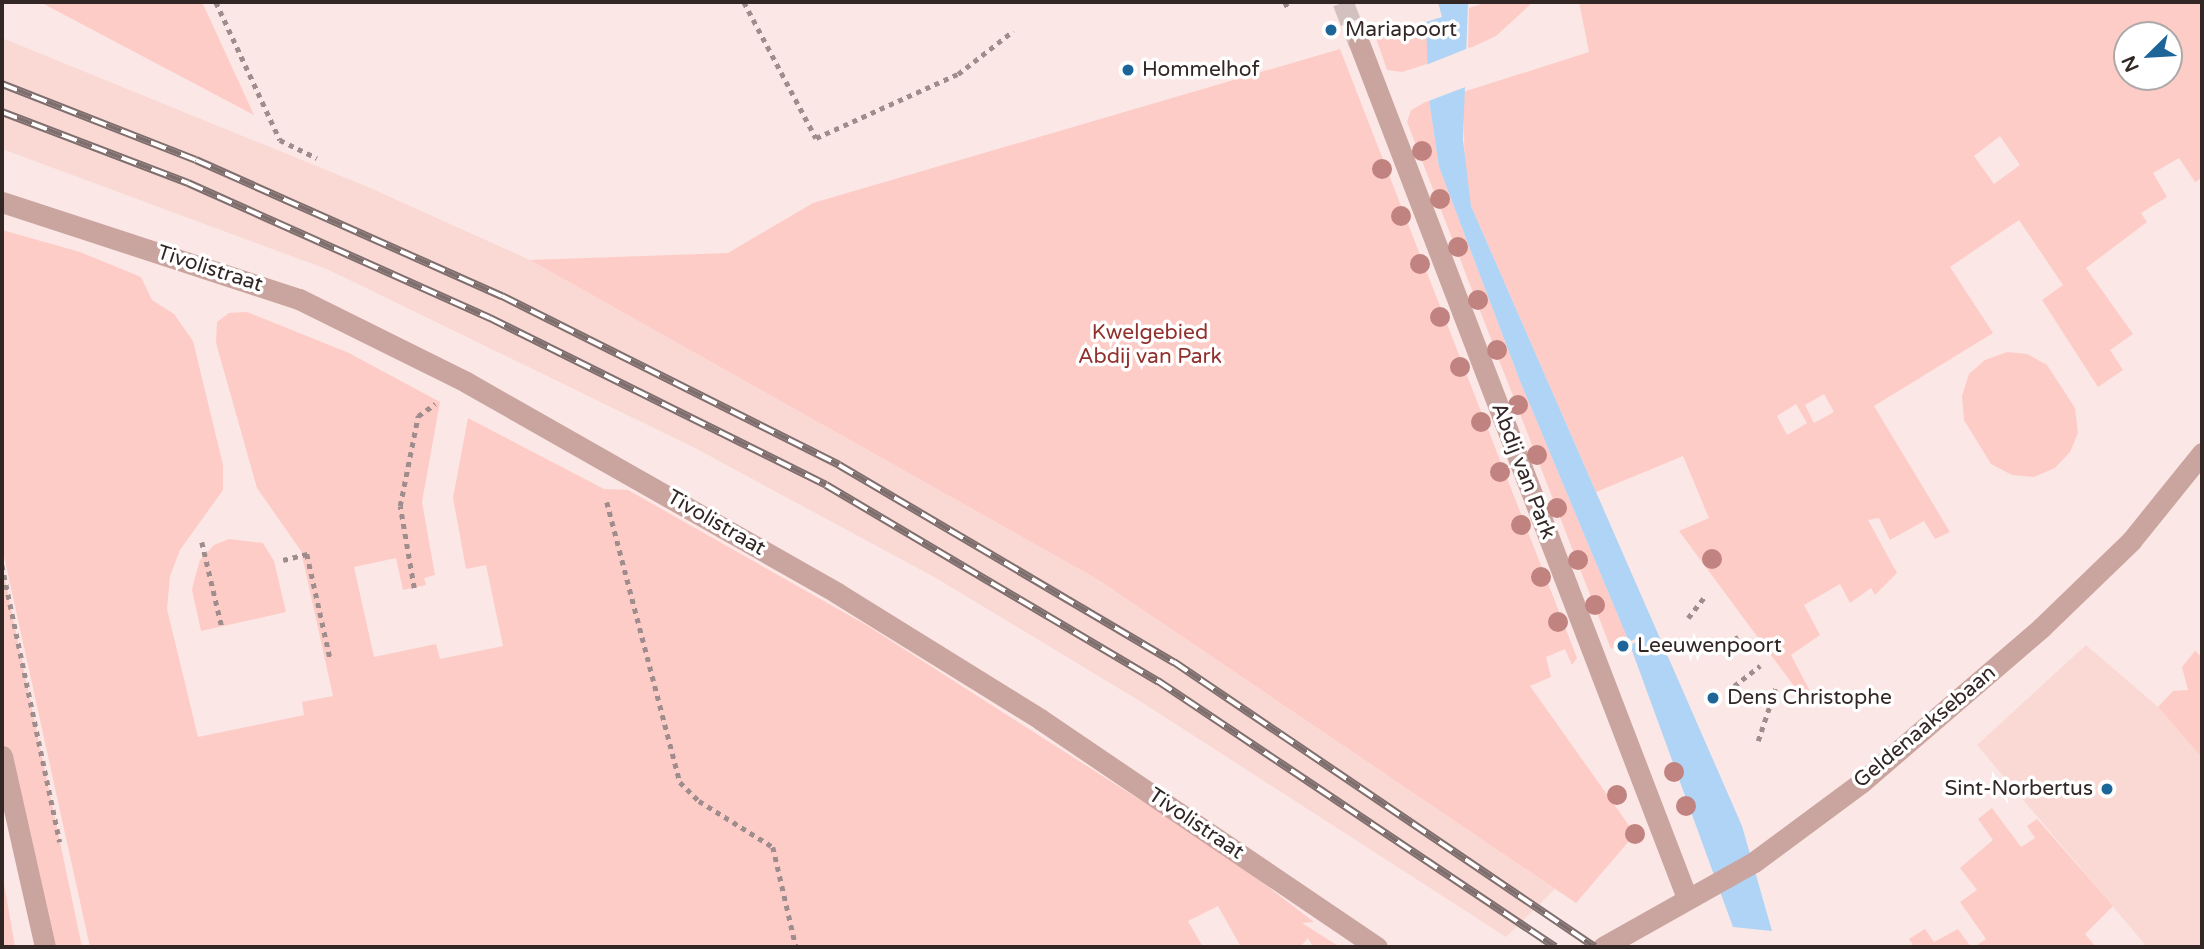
<!DOCTYPE html>
<html>
<head>
<meta charset="utf-8">
<style>
  body { margin:0 }
  #map { position:relative; width:2204px; height:949px; overflow:hidden; background:#fbe7e5; font-family:"Varela Round",sans-serif }
  div>[style] { position:absolute }
  [style*='--x'] { left:calc(var(--x)*1px); top:calc(var(--y)*1px); width:calc(var(--w)*1px); rotate:calc(var(--a)*1deg) }
  .built>* { inset:0; background:#fad9d5 }
  .green>* { inset:0; background:#feccc7 }
  .water>* { inset:0; background:#afd4f5 }
  .pier>* { inset:0; background:#fbe7e5 }
  .minor-tunnel>* { height:21px; margin-top:-10.5px; transform-origin:0; background:repeating-linear-gradient(90deg,#d3c1bf 0 21px,transparent 0 31px) }
  .path>* { height:4.5px; margin-top:-2.25px; transform-origin:0; background:repeating-linear-gradient(90deg,#9e8d8c 0 5px,transparent 0 10px) }
  .minor>* { height:21px; margin:-10.5px; padding:0 10.5px; transform-origin:10.5px; border-radius:10.5px; background:#caa5a0 }
  .rail>* { height:8px; margin-top:-4px; transform-origin:0; background:repeating-linear-gradient(90deg,#fff 0 16px,#7e6f6e 0 32px); box-sizing:border-box; border-block:2px solid #7e6f6e }
  .trees>* { width:20px; height:20px; margin:-10px; border-radius:50%; background:#c18380 }
  .dots>* { width:19px; height:19px; translate:-50% -50%; box-sizing:border-box; border:4px solid #fff; border-radius:50% }
  span { translate:-50% -50%; white-space:nowrap; text-align:center; line-height:1.15; -webkit-text-stroke:7px #fff; paint-order:stroke }
  .poi-label { font-size:21px; color:#332726 }
  .left { translate:0 -50%; text-align:left }
  .right { translate:-100% -50%; text-align:right }
  .street-label { font-size:21px; color:#332726 }
  .park-label { font-size:21px; color:#91312e }
  .frame { position:absolute; inset:0; border:4px solid #332726; pointer-events:none }
  .north { position:absolute; left:2113px; top:21px; width:70px; height:70px; box-sizing:border-box; background:#fff; border:2px solid #ada9a8; border-radius:50%; rotate:246deg; font-size:19px; font-weight:700; line-height:28px; text-align:center; color:#332726 }
  .north::after { content:''; display:block; margin:auto; width:24px; height:32px; background:#1d6498; clip-path:polygon(50% 0,100% 100%,50% 72%,0 100%) }
</style>
</head>
<body>
<div id="map">
  <div class="built">
    <div style="clip-path:polygon(2px 38px,368px 187px,530px 260px,1097px 579px,1555px 889px,1506px 937px,1143px 703px,936px 578px,695px 448px,329px 270px,2px 149px)"></div>
    <div style="clip-path:polygon(2086px 645px,2158px 707px,2202px 758px,2202px 947px,2147px 947px,1977px 745px)"></div>
  </div>
  <div class="green">
    <div style="clip-path:polygon(40px 2px,202px 2px,254px 115px)"></div>
    <div style="clip-path:polygon(1488px 2px,1533px 2px,1496px 36px,1468px 49px,1469px 8px)"></div>
    <div style="clip-path:polygon(evenodd,1579px 2px,2202px 2px,2202px 178px,2195px 182px,2179px 158px,2153px 173px,2167px 197px,2141px 213px,2147px 222px,2086px 268px,2133px 334px,2110px 350px,2123px 370px,2098px 387px,2042px 300px,2063px 285px,2019px 220px,1950px 267px,1993px 333px,1874px 406px,1950px 532px,1935px 539px,1924px 521px,1890px 540px,1879px 518px,1868px 520px,1897px 573px,1875px 595px,1871px 588px,1850px 603px,1840px 584px,1804px 605px,1820px 635px,1791px 655px,1812px 695px,1805px 701px,1679px 531px,1709px 518px,1683px 456px,1596px 492px,1471px 206px,1465px 180px,1463px 92px,1589px 52px,1579px 2px,2127px 35px,2169px 35px,2169px 77px,2127px 77px,2127px 35px,1579px 2px,2000px 136px,2020px 165px,1994px 184px,1974px 156px,2000px 136px,1579px 2px,1824px 394px,1834px 412px,1814px 423px,1805px 405px,1824px 394px,1579px 2px,1796px 404px,1807px 423px,1787px 435px,1777px 416px,1796px 404px)"></div>
    <div style="clip-path:polygon(1426px 22px,1430px 63px,1402px 72px,1387px 70px,1376px 38px)"></div>
    <div style="clip-path:polygon(1340px 49px,1577px 658px,1572px 665px,1565px 649px,1546px 657px,1551px 677px,1530px 686px,1635px 834px,1576px 903px,1097px 579px,530px 260px,728px 253px,813px 203px)"></div>
    <div style="clip-path:polygon(1429px 100px,1439px 167px,1520px 381px,1629px 642px,1611px 649px,1407px 122px,1411px 110px)"></div>
    <div style="clip-path:polygon(2px 230px,80px 252px,141px 277px,152px 300px,174px 314px,193px 341px,223px 465px,223px 490px,180px 550px,170px 576px,167px 609px,198px 737px,304px 715px,302px 702px,333px 696px,301px 551px,257px 488px,216px 343px,217px 322px,229px 313px,247px 312px,349px 353px,440px 402px,422px 502px,435px 575px,424px 578px,426px 585px,403px 590px,396px 558px,354px 567px,374px 657px,436px 644px,440px 659px,503px 646px,486px 565px,466px 569px,453px 498px,468px 418px,604px 489px,628px 490px,868px 626px,1226px 855px,1314px 922px,1302px 923px,1340px 947px,1313px 947px,1308px 938px,1300px 947px,1241px 947px,1218px 906px,1188px 921px,1203px 947px,90px 947px,2px 547px)"></div>
    <div style="clip-path:polygon(2007px 352px,2027px 354px,2047px 365px,2075px 408px,2078px 433px,2070px 452px,2055px 468px,2034px 477px,2012px 475px,1991px 464px,1964px 420px,1962px 396px,1969px 374px,1985px 360px)"></div>
    <div style="clip-path:polygon(229px 539px,263px 543px,274px 561px,286px 612px,201px 631px,192px 590px,195px 577px,200px 560px,214px 545px)"></div>
    <div style="clip-path:polygon(2px 565px,82px 947px,43px 947px,2px 764px)"></div>
    <div style="clip-path:polygon(2195px 651px,2202px 657px,2202px 758px,2158px 707px,2173px 691px,2188px 690px,2182px 667px)"></div>
    <div style="clip-path:polygon(1992px 808px,2021px 847px,2035px 838px,2027px 826px,2037px 819px,2113px 906px,2085px 934px,2096px 947px,1974px 947px,1986px 939px,1960px 902px,1977px 890px,1960px 868px,1993px 840px,1978px 819px)"></div>
    <div style="clip-path:polygon(2px 872px,15px 947px,2px 947px)"></div>
    <div style="clip-path:polygon(1925px 929px,1934px 942px,1958px 929px,1971px 947px,1914px 947px,1909px 939px)"></div>
  </div>
  <div class="water">
    <div style="clip-path:polygon(1438px 2px,1468px 2px,1463px 140px,1471px 206px,1742px 826px,1772px 931px,1733px 927px,1630px 645px,1639px 641px,1637px 638px,1629px 642px,1520px 381px,1439px 167px,1429px 100px,1426px 22px,1442px 17px)"></div>
  </div>
  <div class="pier">
    <div style="clip-path:polygon(1471px 47px,1468px 86px,1426px 102px,1426px 65px)"></div>
  </div>
  <div class="minor-tunnel">
    <div style="--x:1343;--y:2;--w:44;--a:68.7"></div>
  </div>
  <div class="path">
    <div style="--x:216;--y:2;--w:152;--a:65.1"></div>
    <div style="--x:280;--y:140;--w:41;--a:25.9"></div>
    <div style="--x:744;--y:2;--w:154;--a:62.1"></div>
    <div style="--x:816;--y:138;--w:156;--a:-24.3"></div>
    <div style="--x:958;--y:74;--w:70;--a:-38"></div>
    <div style="--x:1285;--y:2;--w:7;--a:63"></div>
    <div style="--x:607;--y:502;--w:289;--a:75.4"></div>
    <div style="--x:680;--y:782;--w:27;--a:45"></div>
    <div style="--x:699;--y:801;--w:87;--a:31.9"></div>
    <div style="--x:773;--y:847;--w:103;--a:77"></div>
    <div style="--x:202;--y:542;--w:87;--a:76.8"></div>
    <div style="--x:283;--y:560;--w:25;--a:-14"></div>
    <div style="--x:307;--y:554;--w:107;--a:77.5"></div>
    <div style="--x:2;--y:565;--w:283;--a:78.2"></div>
    <div style="--x:414;--y:588;--w:83;--a:-99.7"></div>
    <div style="--x:400;--y:506;--w:92;--a:-78.7"></div>
    <div style="--x:418;--y:416;--w:21;--a:-35"></div>
    <div style="--x:1688;--y:618;--w:29;--a:-52"></div>
    <div style="--x:1718;--y:648;--w:23;--a:-29"></div>
    <div style="--x:1734;--y:686;--w:33;--a:-38"></div>
    <div style="--x:1758;--y:741;--w:57;--a:-71.6"></div>
  </div>
  <div class="minor">
    <div style="--x:1359;--y:43;--w:916;--a:69.01"></div>
    <div style="--x:2;--y:202;--w:312;--a:18.1"></div>
    <div style="--x:299;--y:299;--w:186;--a:26.4"></div>
    <div style="--x:466;--y:382;--w:427;--a:29.6"></div>
    <div style="--x:837;--y:593;--w:239;--a:31.8"></div>
    <div style="--x:1040;--y:719;--w:407;--a:34.1"></div>
    <div style="--x:2;--y:756;--w:196;--a:77.3"></div>
    <div style="--x:1603;--y:947;--w:173;--a:-29.4"></div>
    <div style="--x:1754;--y:862;--w:134;--a:-36.5"></div>
    <div style="--x:1862;--y:782;--w:238;--a:-40.7"></div>
    <div style="--x:2042;--y:627;--w:124;--a:-44"></div>
    <div style="--x:2131;--y:541;--w:113;--a:-51.1"></div>
  </div>
  <div class="rail">
    <div style="--x:2;--y:84;--w:208;--a:21.4"></div>
    <div style="--x:196;--y:160;--w:335;--a:24"></div>
    <div style="--x:502;--y:296;--w:377;--a:26.6"></div>
    <div style="--x:839;--y:465;--w:389;--a:30.5"></div>
    <div style="--x:1174;--y:662;--w:508;--a:34.1"></div>
    <div style="--x:2;--y:112;--w:199;--a:20.9"></div>
    <div style="--x:188;--y:183;--w:331;--a:24.1"></div>
    <div style="--x:490;--y:318;--w:375;--a:26.4"></div>
    <div style="--x:826;--y:485;--w:386;--a:30.6"></div>
    <div style="--x:1158;--y:681;--w:478;--a:33.8"></div>
  </div>
  <div class="trees">
    <div style="left:1422px;top:151px"></div>
    <div style="left:1382px;top:169px"></div>
    <div style="left:1440px;top:199px"></div>
    <div style="left:1401px;top:216px"></div>
    <div style="left:1458px;top:247px"></div>
    <div style="left:1420px;top:264px"></div>
    <div style="left:1478px;top:300px"></div>
    <div style="left:1440px;top:317px"></div>
    <div style="left:1497px;top:350px"></div>
    <div style="left:1460px;top:367px"></div>
    <div style="left:1518px;top:405px"></div>
    <div style="left:1481px;top:422px"></div>
    <div style="left:1537px;top:455px"></div>
    <div style="left:1500px;top:472px"></div>
    <div style="left:1557px;top:508px"></div>
    <div style="left:1521px;top:525px"></div>
    <div style="left:1712px;top:559px"></div>
    <div style="left:1578px;top:560px"></div>
    <div style="left:1541px;top:577px"></div>
    <div style="left:1595px;top:605px"></div>
    <div style="left:1558px;top:622px"></div>
    <div style="left:1674px;top:772px"></div>
    <div style="left:1617px;top:795px"></div>
    <div style="left:1686px;top:806px"></div>
    <div style="left:1635px;top:834px"></div>
  </div>
  <div class="dots">
    <div style="left:1331px;top:30px;background:#1d6498"></div>
    <div style="left:1128px;top:70px;background:#1d6498"></div>
    <div style="left:1623px;top:646px;background:#1d6498"></div>
    <div style="left:1713px;top:698px;background:#1d6498"></div>
    <div style="left:2107px;top:789px;background:#1d6498"></div>
  </div>
  <div class="poi-label">
    <span class="left" style="left:1345px;top:30px">Mariapoort</span>
    <span class="left" style="left:1142px;top:70px">Hommelhof</span>
    <span class="left" style="left:1637px;top:646px">Leeuwenpoort</span>
    <span class="left" style="left:1727px;top:698px">Dens Christophe</span>
    <span class="right" style="left:2093px;top:789px">Sint-Norbertus</span>
  </div>
  <div class="street-label">
    <span style="left:210px;top:269px;rotate:18deg">Tivolistraat</span>
    <span style="left:1523px;top:471px;rotate:69deg">Abdij van Park</span>
    <span style="left:716px;top:523px;rotate:30deg">Tivolistraat</span>
    <span style="left:1925px;top:727px;rotate:-40deg">Geldenaaksebaan</span>
    <span style="left:1196px;top:824px;rotate:34deg">Tivolistraat</span>
  </div>
  <div class="park-label">
    <span style="left:1150px;top:345px">Kwelgebied<br>Abdij van Park</span>
  </div>
  <div class="frame"></div>
  <div class="north">N</div>
</div>
</body>
</html>
